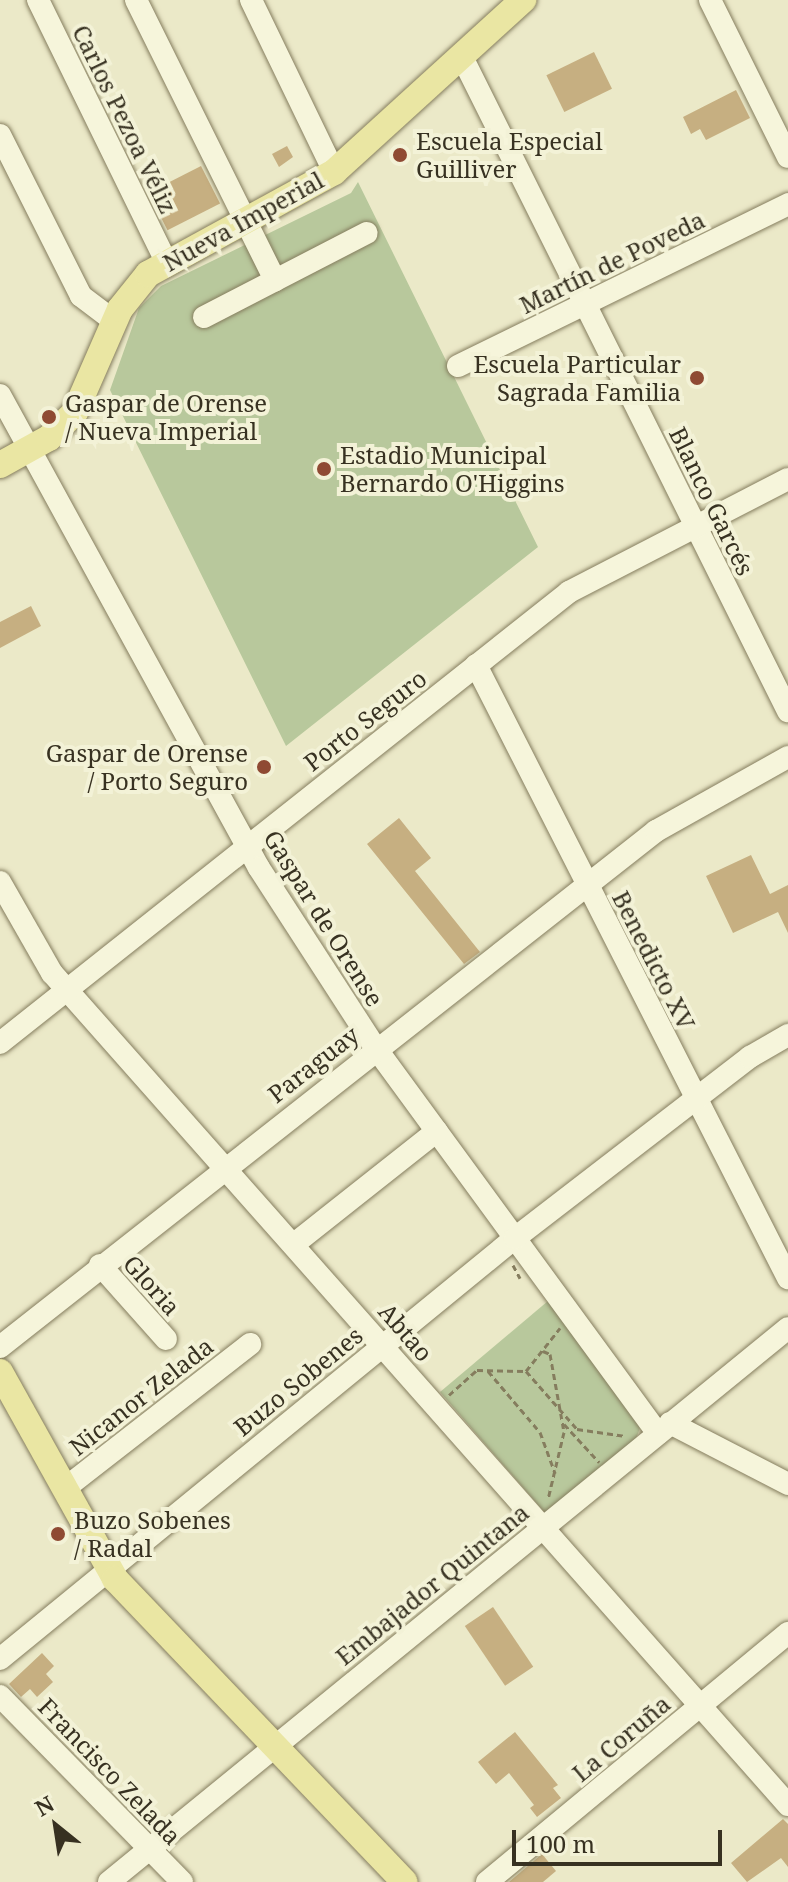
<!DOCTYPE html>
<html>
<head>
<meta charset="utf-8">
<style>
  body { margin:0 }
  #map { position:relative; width:788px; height:1882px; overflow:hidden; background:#ebe9c8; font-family:"Noto Serif",serif }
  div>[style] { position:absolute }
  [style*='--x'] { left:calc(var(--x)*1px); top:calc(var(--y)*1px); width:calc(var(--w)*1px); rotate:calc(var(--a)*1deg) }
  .green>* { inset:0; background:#b8c89c }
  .building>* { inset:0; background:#c6af81; transform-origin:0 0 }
  .path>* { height:3px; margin-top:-1.5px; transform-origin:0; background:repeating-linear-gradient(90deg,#857d5e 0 6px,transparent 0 10px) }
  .roads { filter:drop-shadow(0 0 2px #857d5e) drop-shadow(0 0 2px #857d5e) }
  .minor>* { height:22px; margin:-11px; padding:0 11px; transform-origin:11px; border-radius:11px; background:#f6f5db }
  .major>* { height:26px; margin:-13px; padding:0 13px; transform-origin:13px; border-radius:13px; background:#eae6a3 }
  .dots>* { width:22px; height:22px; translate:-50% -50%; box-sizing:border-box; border:4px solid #f3f2d7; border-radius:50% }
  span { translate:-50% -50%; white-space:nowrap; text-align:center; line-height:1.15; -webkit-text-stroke:8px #f3f2d7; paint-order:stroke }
  .street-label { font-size:24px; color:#373121 }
  .poi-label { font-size:24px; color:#373121 }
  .left { translate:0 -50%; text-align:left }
  .right { translate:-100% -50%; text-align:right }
  .north { position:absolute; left:16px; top:1786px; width:80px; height:80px; -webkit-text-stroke:6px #f3f2d7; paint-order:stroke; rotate:330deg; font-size:22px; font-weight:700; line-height:32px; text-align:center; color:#373121 }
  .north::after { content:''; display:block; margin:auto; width:28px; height:36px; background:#373121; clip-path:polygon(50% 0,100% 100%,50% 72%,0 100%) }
  .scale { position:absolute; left:512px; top:1830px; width:210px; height:36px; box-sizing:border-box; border:4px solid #373121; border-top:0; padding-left:10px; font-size:24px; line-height:28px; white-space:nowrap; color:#373121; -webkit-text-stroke:6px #f3f2d7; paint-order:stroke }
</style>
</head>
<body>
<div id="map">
  <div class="green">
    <div style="clip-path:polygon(358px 182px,538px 547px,286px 746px,110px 390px,139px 308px,161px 286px,351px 193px)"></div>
    <div style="clip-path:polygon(548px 1301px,640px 1428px,636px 1439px,545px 1513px,440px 1392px)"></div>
  </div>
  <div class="building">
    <div style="left:594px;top:52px;width:41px;height:53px;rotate:64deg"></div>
    <div style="clip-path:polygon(736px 90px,750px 118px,706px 140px,700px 129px,691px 134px,683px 117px)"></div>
    <div style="clip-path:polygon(287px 146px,293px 157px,279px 167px,272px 154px)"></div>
    <div style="left:201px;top:166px;width:42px;height:59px;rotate:63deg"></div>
    <div style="clip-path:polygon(31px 606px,41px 626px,0 648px,0 622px)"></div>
    <div style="clip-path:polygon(399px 818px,431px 858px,415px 871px,480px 952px,464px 964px,367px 844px)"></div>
    <div style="clip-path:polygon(751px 855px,770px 894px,788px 885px,788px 933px,778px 912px,733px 933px,706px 876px)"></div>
    <div style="left:493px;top:1607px;width:72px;height:34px;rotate:56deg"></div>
    <div style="clip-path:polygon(42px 1653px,54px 1666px,46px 1674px,53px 1682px,37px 1697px,30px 1689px,21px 1697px,9px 1684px)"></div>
    <div style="clip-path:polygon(515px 1732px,558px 1785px,553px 1788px,561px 1798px,537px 1817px,530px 1808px,534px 1805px,509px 1773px,496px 1784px,478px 1762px)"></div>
    <div style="clip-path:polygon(783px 1819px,788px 1824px,788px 1867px,781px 1858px,747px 1882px,731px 1863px)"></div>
    <div style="clip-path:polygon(542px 1854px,556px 1871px,543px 1882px,509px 1882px)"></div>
  </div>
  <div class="path">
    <div style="--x:513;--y:1265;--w:15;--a:62"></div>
    <div style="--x:543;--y:1351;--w:8;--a:23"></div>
    <div style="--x:550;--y:1354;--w:79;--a:79.8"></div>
    <div style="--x:564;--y:1432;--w:69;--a:103.4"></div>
    <div style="--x:488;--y:1371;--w:80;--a:49.6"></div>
    <div style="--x:540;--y:1432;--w:44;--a:69.9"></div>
    <div style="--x:526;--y:1371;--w:55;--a:-51.7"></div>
    <div style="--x:449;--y:1395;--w:38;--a:-42"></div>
    <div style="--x:477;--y:1370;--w:49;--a:1.2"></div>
    <div style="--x:526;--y:1371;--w:77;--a:48.7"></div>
    <div style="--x:577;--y:1429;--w:49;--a:8.1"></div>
    <div style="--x:564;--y:1424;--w:52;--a:47.4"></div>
  </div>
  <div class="roads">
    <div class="minor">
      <div style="--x:38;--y:0;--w:291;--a:63.9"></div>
      <div style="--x:136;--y:0;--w:313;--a:63.6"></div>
      <div style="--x:251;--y:0;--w:191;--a:64.2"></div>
      <div style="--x:710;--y:0;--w:175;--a:63.6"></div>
      <div style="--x:462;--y:57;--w:731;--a:63.51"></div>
      <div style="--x:0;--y:135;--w:180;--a:63.3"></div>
      <div style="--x:81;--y:296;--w:41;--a:37.1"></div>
      <div style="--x:204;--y:317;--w:183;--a:-27.3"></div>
      <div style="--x:458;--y:366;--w:368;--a:-26.1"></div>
      <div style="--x:0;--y:395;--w:539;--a:61.3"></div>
      <div style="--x:259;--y:868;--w:213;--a:57.1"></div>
      <div style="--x:375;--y:1047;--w:479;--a:53.8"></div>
      <div style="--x:476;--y:665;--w:688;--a:63.03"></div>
      <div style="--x:0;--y:882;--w:105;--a:60.3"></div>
      <div style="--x:52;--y:973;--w:1111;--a:48.5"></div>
      <div style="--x:0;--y:1043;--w:726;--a:-38.4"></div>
      <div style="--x:569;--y:592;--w:246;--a:-27.3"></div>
      <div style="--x:294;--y:1244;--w:182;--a:-38.3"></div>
      <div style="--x:100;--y:1265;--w:99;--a:48.3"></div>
      <div style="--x:0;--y:1347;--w:835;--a:-38.19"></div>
      <div style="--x:656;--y:831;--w:151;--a:-29.3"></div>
      <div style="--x:670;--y:1423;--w:133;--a:27.3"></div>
      <div style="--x:64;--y:1489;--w:236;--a:-37.9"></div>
      <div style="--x:0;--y:1659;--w:665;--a:-39.27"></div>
      <div style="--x:515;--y:1238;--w:297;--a:-37.6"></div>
      <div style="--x:750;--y:1057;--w:44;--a:-30.1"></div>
      <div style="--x:0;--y:1696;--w:260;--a:45.6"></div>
      <div style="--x:109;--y:1882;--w:876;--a:-39.21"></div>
      <div style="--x:487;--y:1882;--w:391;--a:-39.6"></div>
    </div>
    <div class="major">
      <div style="--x:0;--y:465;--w:56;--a:-28.9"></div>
      <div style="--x:49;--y:438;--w:37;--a:-45"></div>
      <div style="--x:75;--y:412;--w:112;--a:-66.4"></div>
      <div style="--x:120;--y:309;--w:45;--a:-51.3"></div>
      <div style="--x:148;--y:274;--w:212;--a:-28.7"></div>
      <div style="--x:334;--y:172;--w:256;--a:-42.3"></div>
      <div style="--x:0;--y:1372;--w:237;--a:60.9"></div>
      <div style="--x:115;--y:1579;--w:419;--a:46.3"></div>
    </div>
  </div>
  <div class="dots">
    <div style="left:400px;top:155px;background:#8f4a33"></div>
    <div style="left:697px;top:378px;background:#8f4a33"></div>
    <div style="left:49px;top:417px;background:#8f4a33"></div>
    <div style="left:324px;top:469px;background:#8f4a33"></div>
    <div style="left:264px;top:767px;background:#8f4a33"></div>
    <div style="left:58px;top:1534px;background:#8f4a33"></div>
  </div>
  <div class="street-label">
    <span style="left:125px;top:119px;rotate:64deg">Carlos Pezoa Véliz</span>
    <span style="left:243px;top:221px;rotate:-29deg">Nueva Imperial</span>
    <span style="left:612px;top:262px;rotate:-26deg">Martín de Poveda</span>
    <span style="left:712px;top:501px;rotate:64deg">Blanco Garcés</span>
    <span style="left:365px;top:720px;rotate:-38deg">Porto Seguro</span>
    <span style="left:324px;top:918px;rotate:58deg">Gaspar de Orense</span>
    <span style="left:654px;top:960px;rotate:63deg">Benedicto XV</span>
    <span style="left:313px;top:1064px;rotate:-38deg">Paraguay</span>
    <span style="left:152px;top:1285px;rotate:48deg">Gloria</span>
    <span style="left:406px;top:1332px;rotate:49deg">Abtao</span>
    <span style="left:298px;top:1381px;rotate:-39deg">Buzo Sobenes</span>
    <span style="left:141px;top:1396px;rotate:-38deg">Nicanor Zelada</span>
    <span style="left:432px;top:1584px;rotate:-39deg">Embajador Quintana</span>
    <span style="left:621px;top:1738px;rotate:-40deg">La Coruña</span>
    <span style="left:110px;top:1771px;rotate:46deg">Francisco Zelada</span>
  </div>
  <div class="poi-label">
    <span class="left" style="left:416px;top:155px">Escuela Especial<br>Guilliver</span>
    <span class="right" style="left:681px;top:378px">Escuela Particular<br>Sagrada Familia</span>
    <span class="left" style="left:65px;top:417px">Gaspar de Orense<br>/ Nueva Imperial</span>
    <span class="left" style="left:340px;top:469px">Estadio Municipal<br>Bernardo O'Higgins</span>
    <span class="right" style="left:248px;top:767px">Gaspar de Orense<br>/ Porto Seguro</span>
    <span class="left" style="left:74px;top:1534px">Buzo Sobenes<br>/ Radal</span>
  </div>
  <div class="north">N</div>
  <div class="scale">100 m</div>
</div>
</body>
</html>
